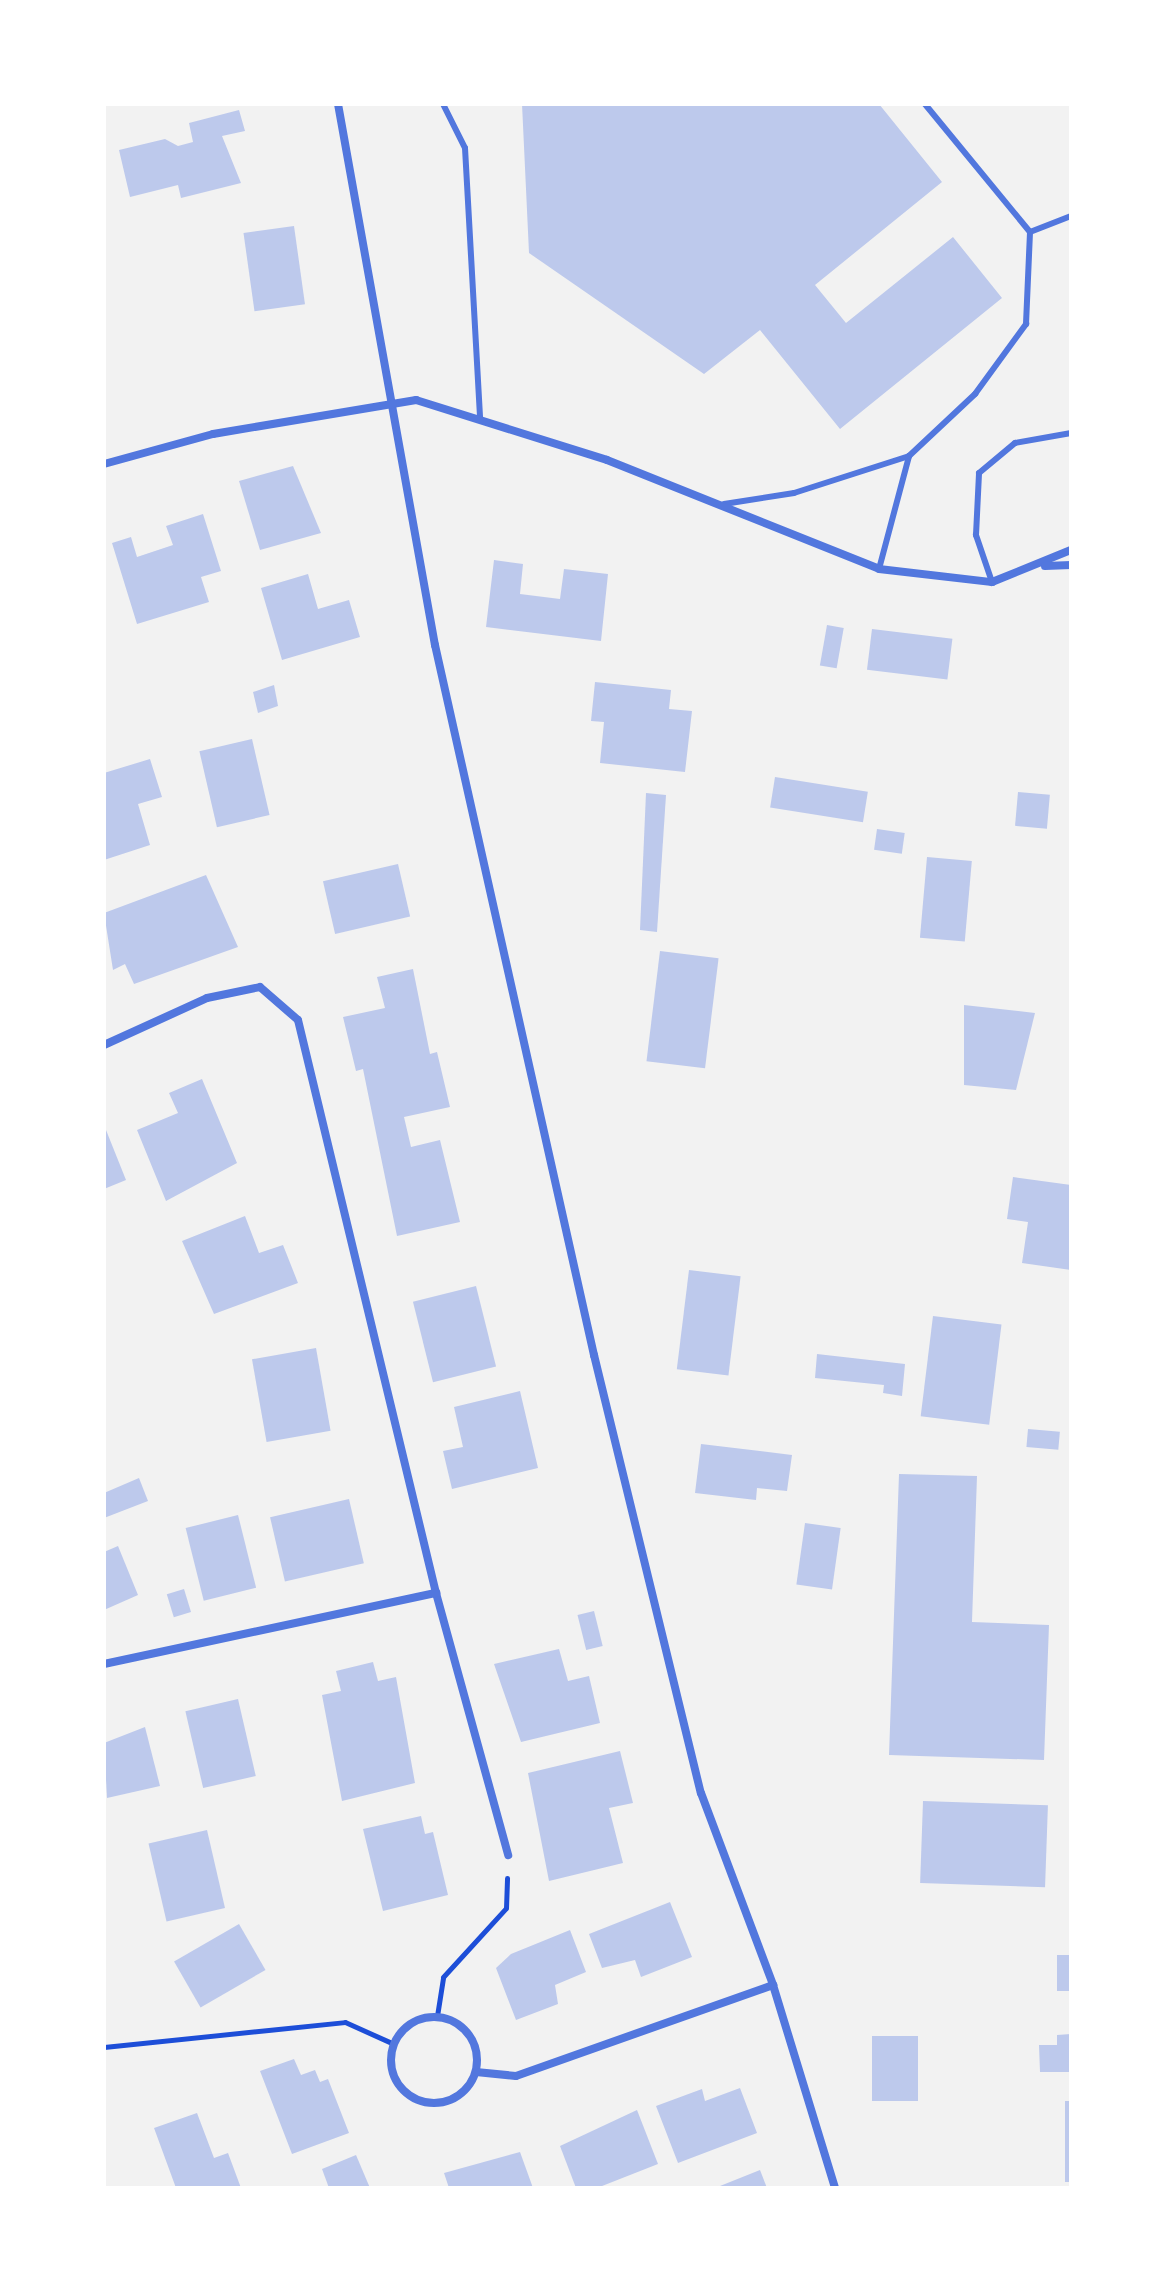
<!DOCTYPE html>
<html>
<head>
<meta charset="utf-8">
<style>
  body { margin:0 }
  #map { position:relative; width:1175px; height:2292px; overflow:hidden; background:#f2f2f2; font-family:Raleway,sans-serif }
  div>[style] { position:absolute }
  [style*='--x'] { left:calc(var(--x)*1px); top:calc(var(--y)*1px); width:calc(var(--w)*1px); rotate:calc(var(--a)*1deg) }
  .building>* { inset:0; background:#bdc9ec; transform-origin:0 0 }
  .path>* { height:5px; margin:-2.5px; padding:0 2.5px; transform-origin:2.5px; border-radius:2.5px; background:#1d4ed8 }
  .service>* { height:6px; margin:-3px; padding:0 3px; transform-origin:3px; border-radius:3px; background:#5277de }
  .minor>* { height:8px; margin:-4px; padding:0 4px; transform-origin:4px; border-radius:4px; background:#5277de }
  .minor>.ring { margin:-4px; padding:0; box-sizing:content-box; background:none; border:8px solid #5277de; border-radius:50% }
  span { translate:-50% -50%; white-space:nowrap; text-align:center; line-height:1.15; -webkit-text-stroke:6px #fff; paint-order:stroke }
  .frame { position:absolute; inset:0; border:106px solid #fff; pointer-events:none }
</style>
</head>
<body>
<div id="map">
  <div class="building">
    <div style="clip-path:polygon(522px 104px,879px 104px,942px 182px,815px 285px,846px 323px,953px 237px,1002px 298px,840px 429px,760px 330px,704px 374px,529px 253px)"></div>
    <div style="clip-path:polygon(239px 110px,245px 131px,222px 136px,241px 183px,181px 198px,178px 185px,130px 197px,119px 150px,165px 139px,178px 146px,193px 142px,189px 123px)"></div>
    <div style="left:294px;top:226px;width:79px;height:51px;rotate:82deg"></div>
    <div style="clip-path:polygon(293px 466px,321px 533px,260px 550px,239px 481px)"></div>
    <div style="clip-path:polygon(203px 514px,221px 571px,201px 577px,209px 602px,137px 624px,112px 543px,131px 537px,137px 557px,173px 545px,166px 526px)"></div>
    <div style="clip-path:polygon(494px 560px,523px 564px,520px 594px,560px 599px,564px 569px,608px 574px,601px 641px,486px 627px)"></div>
    <div style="clip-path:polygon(308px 574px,318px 609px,349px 600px,360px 637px,282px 660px,261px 588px)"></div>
    <div style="left:827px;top:625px;width:17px;height:41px;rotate:10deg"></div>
    <div style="left:872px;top:629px;width:81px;height:41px;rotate:7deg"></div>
    <div style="clip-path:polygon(595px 682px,671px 690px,669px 709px,692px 711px,685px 772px,600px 763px,604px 722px,591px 721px)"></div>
    <div style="clip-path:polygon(274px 685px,278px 706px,258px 713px,253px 692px)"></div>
    <div style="left:252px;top:739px;width:78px;height:54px;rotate:77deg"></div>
    <div style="clip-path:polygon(150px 759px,162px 797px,138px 804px,150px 845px,104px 860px,104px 773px)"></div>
    <div style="left:775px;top:777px;width:94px;height:31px;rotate:9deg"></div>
    <div style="left:1018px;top:792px;width:32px;height:34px;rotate:5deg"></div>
    <div style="clip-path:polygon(646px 793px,666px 795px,657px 932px,640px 930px)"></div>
    <div style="left:877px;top:829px;width:28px;height:21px;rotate:8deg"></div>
    <div style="left:927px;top:857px;width:45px;height:81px;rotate:5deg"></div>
    <div style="left:398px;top:864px;width:54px;height:77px;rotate:77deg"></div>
    <div style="clip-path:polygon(206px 875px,238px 947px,134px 984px,125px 964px,113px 970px,104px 913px)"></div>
    <div style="left:660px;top:951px;width:59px;height:111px;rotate:7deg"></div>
    <div style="clip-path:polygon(413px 969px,430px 1054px,437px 1052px,450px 1107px,404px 1117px,411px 1147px,440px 1140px,460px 1222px,397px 1236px,363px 1069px,356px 1071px,343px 1017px,385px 1008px,377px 977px)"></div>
    <div style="clip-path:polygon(964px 1005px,1035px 1013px,1016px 1090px,964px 1085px)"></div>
    <div style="clip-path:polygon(202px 1079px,237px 1163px,166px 1201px,137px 1130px,178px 1113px,169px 1093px)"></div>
    <div style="clip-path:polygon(104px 1125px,126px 1180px,104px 1189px)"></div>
    <div style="clip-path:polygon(1013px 1177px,1071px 1185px,1071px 1270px,1022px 1263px,1028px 1222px,1007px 1219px)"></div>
    <div style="clip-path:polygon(245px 1216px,259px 1253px,283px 1245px,298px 1283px,214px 1314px,182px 1241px)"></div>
    <div style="left:689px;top:1270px;width:52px;height:100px;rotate:7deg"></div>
    <div style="left:476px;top:1286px;width:83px;height:65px;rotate:76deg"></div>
    <div style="left:933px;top:1316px;width:69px;height:101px;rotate:7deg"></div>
    <div style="left:316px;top:1348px;width:84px;height:65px;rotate:80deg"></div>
    <div style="clip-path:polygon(817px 1354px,905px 1364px,902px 1396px,883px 1393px,884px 1385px,815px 1378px)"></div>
    <div style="clip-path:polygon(520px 1391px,538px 1468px,452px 1489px,443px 1451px,463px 1447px,454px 1407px)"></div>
    <div style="left:1028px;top:1429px;width:32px;height:18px;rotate:5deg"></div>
    <div style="clip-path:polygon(701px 1444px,792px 1455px,787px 1491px,757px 1488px,756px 1500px,695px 1493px)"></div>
    <div style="clip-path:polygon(899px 1474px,977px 1476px,972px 1622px,1049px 1625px,1044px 1760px,889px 1755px)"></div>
    <div style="clip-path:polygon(139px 1478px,148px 1501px,104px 1518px,104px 1493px)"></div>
    <div style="left:349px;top:1499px;width:66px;height:81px;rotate:77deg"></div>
    <div style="left:238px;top:1515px;width:75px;height:54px;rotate:76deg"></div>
    <div style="left:805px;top:1523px;width:36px;height:62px;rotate:8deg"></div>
    <div style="clip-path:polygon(118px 1546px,138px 1595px,104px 1610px,104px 1552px)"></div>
    <div style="left:184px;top:1589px;width:24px;height:18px;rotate:73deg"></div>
    <div style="left:594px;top:1611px;width:36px;height:17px;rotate:76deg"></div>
    <div style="clip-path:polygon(559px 1649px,568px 1681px,589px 1676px,600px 1723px,521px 1742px,494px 1664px)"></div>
    <div style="clip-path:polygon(373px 1662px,378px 1681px,396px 1677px,415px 1783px,342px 1801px,322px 1695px,341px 1691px,336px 1671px)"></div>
    <div style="left:238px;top:1699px;width:79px;height:54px;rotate:77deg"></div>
    <div style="clip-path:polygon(145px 1727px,160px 1786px,107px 1798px,104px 1743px)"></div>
    <div style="clip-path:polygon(620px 1751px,633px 1803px,609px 1808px,623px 1863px,549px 1881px,528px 1773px)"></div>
    <div style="left:923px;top:1801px;width:125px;height:82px;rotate:2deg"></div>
    <div style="clip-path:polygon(421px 1816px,425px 1834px,433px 1832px,448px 1895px,383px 1911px,363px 1829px)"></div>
    <div style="left:207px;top:1830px;width:80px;height:60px;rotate:77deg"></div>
    <div style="clip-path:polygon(670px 1902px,692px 1957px,641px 1977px,635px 1960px,602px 1968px,589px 1934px)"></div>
    <div style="left:239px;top:1924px;width:53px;height:75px;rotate:60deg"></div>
    <div style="clip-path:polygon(570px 1930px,586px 1972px,555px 1985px,558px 2004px,516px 2020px,496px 1968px,511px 1954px)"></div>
    <div style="left:1057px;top:1955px;width:14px;height:36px"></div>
    <div style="clip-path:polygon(1071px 2034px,1071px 2072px,1040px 2072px,1039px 2045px,1057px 2045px,1057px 2035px)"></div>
    <div style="left:872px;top:2036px;width:46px;height:65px"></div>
    <div style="clip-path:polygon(294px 2059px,301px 2075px,315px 2070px,320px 2082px,328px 2079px,349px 2133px,292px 2154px,260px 2071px)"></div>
    <div style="clip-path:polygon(740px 2088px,757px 2133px,678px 2163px,656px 2106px,702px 2089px,705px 2101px)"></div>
    <div style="left:1065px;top:2101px;width:6px;height:81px"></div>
    <div style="clip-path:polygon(637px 2110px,658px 2164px,597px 2188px,576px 2188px,560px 2146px)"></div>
    <div style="clip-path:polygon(197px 2113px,214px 2158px,228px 2153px,241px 2188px,176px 2188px,154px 2128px)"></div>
    <div style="clip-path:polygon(520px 2152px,533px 2188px,449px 2188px,444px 2173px)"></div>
    <div style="clip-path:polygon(356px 2155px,370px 2188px,329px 2188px,322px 2169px)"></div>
    <div style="clip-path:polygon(760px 2170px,767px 2188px,715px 2188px)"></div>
  </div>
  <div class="path">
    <div style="--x:437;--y:2016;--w:39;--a:-81"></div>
    <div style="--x:443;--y:1977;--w:93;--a:-47.6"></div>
    <div style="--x:506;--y:1908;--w:30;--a:-88"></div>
    <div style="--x:104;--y:2047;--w:242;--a:-5.9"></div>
    <div style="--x:345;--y:2022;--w:54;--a:24.2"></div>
  </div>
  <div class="service">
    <div style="--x:443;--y:104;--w:49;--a:63.4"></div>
    <div style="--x:465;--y:148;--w:271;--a:86.8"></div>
    <div style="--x:1030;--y:232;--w:44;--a:-21.3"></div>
    <div style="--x:724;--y:504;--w:71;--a:-8.9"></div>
    <div style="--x:794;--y:493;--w:121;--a:-17.8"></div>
    <div style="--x:879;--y:569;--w:117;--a:-75.1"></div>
    <div style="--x:909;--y:456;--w:91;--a:-43.2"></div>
    <div style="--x:975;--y:394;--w:87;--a:-53.9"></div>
    <div style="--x:1026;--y:324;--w:92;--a:-87.5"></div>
    <div style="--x:1030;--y:232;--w:166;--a:-129.4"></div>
    <div style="--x:992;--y:582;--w:50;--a:-108.8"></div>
    <div style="--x:976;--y:535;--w:62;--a:-87.2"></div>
    <div style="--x:979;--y:473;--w:47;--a:-39.8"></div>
    <div style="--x:1015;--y:443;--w:57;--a:-10.1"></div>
  </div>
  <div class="minor">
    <div style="--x:338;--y:104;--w:550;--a:79.84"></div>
    <div style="--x:435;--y:645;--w:728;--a:77.38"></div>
    <div style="--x:594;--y:1355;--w:451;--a:76.3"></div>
    <div style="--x:701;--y:1793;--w:205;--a:69.4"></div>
    <div style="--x:773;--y:1985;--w:212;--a:73"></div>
    <div style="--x:104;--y:464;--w:113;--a:-15.4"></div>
    <div style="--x:213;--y:434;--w:206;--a:-9.5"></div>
    <div style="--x:416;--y:400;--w:200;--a:17.4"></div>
    <div style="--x:607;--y:460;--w:293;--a:21.8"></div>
    <div style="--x:879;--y:569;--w:114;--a:6.6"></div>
    <div style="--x:992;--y:582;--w:85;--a:-22.1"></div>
    <div style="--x:1045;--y:566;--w:26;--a:-2"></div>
    <div style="--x:104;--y:1045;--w:113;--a:-24.5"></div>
    <div style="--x:207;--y:998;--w:54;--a:-11.7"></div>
    <div style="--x:260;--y:987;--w:50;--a:41"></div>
    <div style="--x:298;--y:1020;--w:589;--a:76.46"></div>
    <div style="--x:436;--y:1593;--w:272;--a:74.6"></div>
    <div style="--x:104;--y:1664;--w:340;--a:-12.1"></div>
    <div class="ring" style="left:391px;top:2017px;width:78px;height:78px"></div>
    <div style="--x:476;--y:2072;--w:40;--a:5.7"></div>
    <div style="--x:516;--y:2076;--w:273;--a:-19.5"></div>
  </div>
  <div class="frame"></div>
</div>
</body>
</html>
